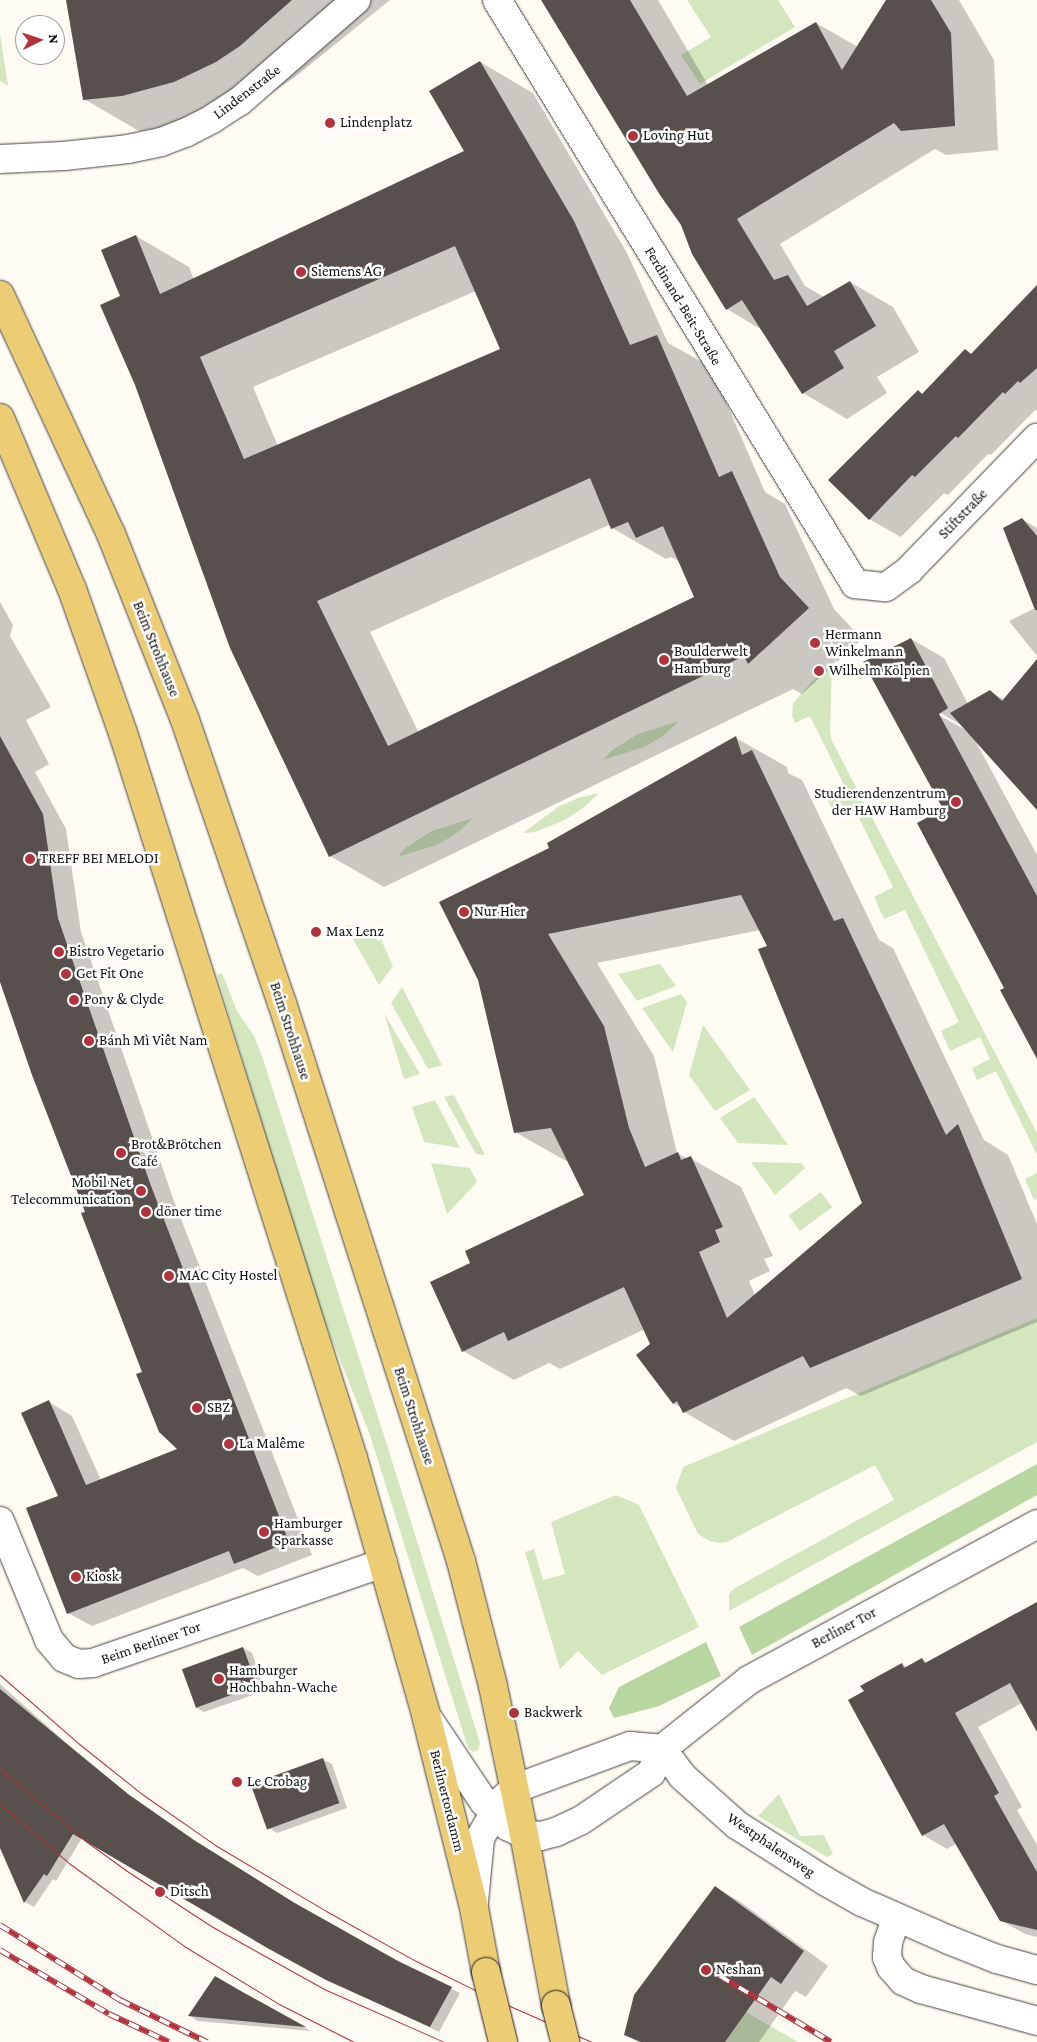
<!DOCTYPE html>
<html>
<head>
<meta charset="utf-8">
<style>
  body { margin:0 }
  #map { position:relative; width:1037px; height:2042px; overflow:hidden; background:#fefbf3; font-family:"Crimson Pro",serif }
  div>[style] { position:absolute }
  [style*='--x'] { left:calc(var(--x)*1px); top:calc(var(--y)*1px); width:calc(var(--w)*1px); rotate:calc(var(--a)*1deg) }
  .green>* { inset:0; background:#d4e6be; transform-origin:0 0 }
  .forest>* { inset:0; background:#b8d69f }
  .shadow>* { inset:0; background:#0003 }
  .building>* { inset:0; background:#57504c; transform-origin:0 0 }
  .roads { filter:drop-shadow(0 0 1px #424242) drop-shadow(0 0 1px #424242) }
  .minor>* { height:28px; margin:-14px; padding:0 14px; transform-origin:14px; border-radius:14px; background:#fff }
  .major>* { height:28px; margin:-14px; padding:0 14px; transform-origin:14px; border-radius:14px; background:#edcd74 }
  .tram>* { height:1px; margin:-0.5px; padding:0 0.5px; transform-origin:0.5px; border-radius:0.5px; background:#b4323b }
  .rail>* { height:5.5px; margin-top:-2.75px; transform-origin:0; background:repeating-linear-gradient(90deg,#fff 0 11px,#b4323b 0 22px); box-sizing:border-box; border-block:1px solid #b4323b }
  .bridges { filter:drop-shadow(0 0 1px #202020) drop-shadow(0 0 1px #202020) }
  .major-bridge>* { height:28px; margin:-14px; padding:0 14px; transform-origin:14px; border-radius:14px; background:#edcd74 }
  .dots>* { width:14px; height:14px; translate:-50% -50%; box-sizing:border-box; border:2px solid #fff; border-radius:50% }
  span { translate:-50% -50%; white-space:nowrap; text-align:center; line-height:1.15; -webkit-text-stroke:5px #fff; paint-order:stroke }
  .street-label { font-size:15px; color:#0f0f0f }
  .poi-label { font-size:15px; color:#0f0f0f }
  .left { translate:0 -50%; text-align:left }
  .right { translate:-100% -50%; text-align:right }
  .north { position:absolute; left:15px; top:15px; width:50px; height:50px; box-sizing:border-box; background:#fff; border:1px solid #9f9f9f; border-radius:50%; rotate:86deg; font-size:14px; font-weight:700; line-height:20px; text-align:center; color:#0f0f0f }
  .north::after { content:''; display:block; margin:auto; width:18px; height:22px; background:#b4323b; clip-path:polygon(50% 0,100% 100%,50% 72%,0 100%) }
</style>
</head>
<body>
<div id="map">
  <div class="green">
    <div style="clip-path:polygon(687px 0,778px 0,795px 27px,700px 84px,681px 55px,711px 37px)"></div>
    <div style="clip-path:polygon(0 34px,8px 86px,0 81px)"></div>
    <div style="clip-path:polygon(832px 666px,830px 732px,832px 741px,1037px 1133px,1037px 1155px,996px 1071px,977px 1080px,972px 1068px,990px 1059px,980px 1037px,950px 1051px,941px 1031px,959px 1022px,905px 910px,884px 919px,874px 897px,893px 887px,855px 810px,837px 818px,826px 797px,845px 787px,810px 716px,795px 723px,792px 716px,793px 703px,816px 677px)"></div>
    <div style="clip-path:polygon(679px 721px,663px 736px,644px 747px,603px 760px,611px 751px,638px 734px)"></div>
    <div style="clip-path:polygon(599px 793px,583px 808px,565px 820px,535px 832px,523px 833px,558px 807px,578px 798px)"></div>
    <div style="clip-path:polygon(473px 818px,457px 833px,439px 844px,398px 857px,405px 848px,432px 831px)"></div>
    <div style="clip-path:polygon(345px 925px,377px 931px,393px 966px,379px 985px)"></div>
    <div style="clip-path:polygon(660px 964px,676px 986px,637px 1001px,618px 974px)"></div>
    <div style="clip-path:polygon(222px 973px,237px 1011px,254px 1036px,262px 1056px,388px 1448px,480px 1743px,478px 1750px,473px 1752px,468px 1748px,370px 1435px,314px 1295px,217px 975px)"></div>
    <div style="clip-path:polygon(402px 987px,442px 1065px,428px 1069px,391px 1003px)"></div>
    <div style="clip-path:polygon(681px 994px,687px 1002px,673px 1052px,642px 1008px)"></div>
    <div style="clip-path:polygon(384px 1013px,420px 1074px,404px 1079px)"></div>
    <div style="clip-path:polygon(703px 1025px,750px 1090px,715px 1111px,689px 1075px)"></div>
    <div style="clip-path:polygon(454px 1095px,485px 1155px,476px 1154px,444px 1097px)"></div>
    <div style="clip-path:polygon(754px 1097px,788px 1145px,738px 1143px,720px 1118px)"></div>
    <div style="clip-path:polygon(435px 1100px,460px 1148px,424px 1142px,412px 1107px)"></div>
    <div style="clip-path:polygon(751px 1162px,801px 1163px,805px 1168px,775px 1195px)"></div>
    <div style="clip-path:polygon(431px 1163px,470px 1168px,477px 1182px,447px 1214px)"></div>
    <div style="clip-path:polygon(1037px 1173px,1037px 1198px,1034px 1200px,1025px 1179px)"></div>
    <div style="left:821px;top:1192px;width:19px;height:40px;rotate:54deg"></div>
    <div style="clip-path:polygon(1037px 1318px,1037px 1442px,729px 1611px,729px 1594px,735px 1588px,894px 1500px,875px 1465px,727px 1542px,719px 1543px,710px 1541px,698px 1534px,676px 1488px,683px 1467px)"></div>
    <div style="clip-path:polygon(616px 1495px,639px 1505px,699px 1627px,602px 1675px,578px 1651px,560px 1669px,525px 1552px,534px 1549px,543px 1580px,565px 1574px,551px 1522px)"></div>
    <div style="clip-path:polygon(779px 1794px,800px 1836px,824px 1835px,833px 1854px,827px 1857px,758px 1816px)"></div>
    <div style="clip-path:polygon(746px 2012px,798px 2042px,725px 2042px)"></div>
  </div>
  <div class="forest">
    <div style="clip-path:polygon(1037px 1464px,1037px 1495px,752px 1655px,739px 1627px)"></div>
    <div style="clip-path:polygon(706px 1642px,721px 1676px,659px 1706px,614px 1718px,609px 1708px,619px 1687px)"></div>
  </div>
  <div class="shadow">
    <div style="clip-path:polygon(68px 0,390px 0,295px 77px,272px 93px,222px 117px,178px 127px,139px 131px,84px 99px)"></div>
    <div style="clip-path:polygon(543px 0,658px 0,708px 85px,816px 23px,858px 47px,887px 0,959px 0,994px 60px,998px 150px,946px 155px,935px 149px,780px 244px,805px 286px,824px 297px,850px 282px,893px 307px,919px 352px,877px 377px,887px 393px,847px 419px,803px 393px,762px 330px,727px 309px,682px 225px)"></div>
    <div style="clip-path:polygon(evenodd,480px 62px,533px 93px,627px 253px,668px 343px,711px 367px,765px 492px,785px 504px,834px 609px,862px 639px,802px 694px,793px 689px,384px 887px,330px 856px,121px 297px,136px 236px,189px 267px,194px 280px,465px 151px,480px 62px,476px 291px,501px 350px,278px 446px,253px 387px,476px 291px,480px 62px,611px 524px,612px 528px,666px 559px,671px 557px,681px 562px,696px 597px,419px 733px,370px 632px,611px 524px)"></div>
    <div style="clip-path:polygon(1037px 287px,1037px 411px,1035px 410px,991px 455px,988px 454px,948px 495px,944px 493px,901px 537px,869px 519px,919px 392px,923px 394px,965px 350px,972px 354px)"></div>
    <div style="clip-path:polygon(1022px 519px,1037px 528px,1037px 656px,1009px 621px,1035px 608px)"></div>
    <div style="clip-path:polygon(0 602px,13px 625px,10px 636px,51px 707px,26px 720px,49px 764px,35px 772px,66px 829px,81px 932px,174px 1201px,312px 1555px,258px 1576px,243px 1568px,92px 1626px,68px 1613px,60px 1497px,49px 1402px,72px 1416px,101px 1480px,180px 1450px,144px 1373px,0 978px)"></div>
    <div style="clip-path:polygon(evenodd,911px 639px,944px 658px,968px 704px,990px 692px,1005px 700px,1037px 661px,1037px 808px,976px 742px,1037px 855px,1037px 1056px,1006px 988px,911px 639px,934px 709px,964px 727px,964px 729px,933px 712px,934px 709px)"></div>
    <div style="clip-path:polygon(evenodd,736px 738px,787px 767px,788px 773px,802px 780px,879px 940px,893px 948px,984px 1140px,1008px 1155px,1037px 1224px,1037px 1322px,861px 1396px,846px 1388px,734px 1441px,684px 1412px,682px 1408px,673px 1403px,645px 1329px,560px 1369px,549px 1363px,514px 1380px,463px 1351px,472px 1264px,586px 1196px,569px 1161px,566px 1161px,515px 1132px,551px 849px,736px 738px,760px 930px,768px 947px,863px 1204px,755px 1295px,749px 1281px,770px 1271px,764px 1259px,773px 1256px,741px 1187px,690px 1158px,688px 1159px,677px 1153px,654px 1056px,597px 963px,760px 930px)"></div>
    <div style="clip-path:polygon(1037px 1603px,1037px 1714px,1022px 1703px,978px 1727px,1022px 1807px,1017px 1810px,1037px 1845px,1037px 1937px,1025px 1934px,1000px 1920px,957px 1843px,947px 1849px,923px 1835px,865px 1692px,902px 1664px,908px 1668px,922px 1660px,928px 1663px)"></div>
    <div style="clip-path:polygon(243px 1648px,252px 1653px,265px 1691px,204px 1712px,195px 1707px)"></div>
    <div style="clip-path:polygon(0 1684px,82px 1757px,137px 1801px,203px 1847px,300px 1907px,397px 1962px,460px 1993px,439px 2032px,337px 1984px,82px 1838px,56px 1881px,53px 1879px,34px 1907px,25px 1902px,0 1845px)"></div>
    <div style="clip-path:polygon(322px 1759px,332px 1764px,347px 1808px,277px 1833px,268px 1827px,252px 1784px)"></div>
    <div style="clip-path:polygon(715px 1887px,739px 1901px,828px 1966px,806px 1997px,795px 1991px,759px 2042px,638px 2042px,625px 2034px)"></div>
    <div style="clip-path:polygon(216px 1977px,311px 2031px,198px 2021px,190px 2016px)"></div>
  </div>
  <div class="building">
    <div style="clip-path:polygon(66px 0,292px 0,240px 46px,216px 62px,174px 82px,122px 96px,83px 100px)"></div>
    <div style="clip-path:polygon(541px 0,630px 0,687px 96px,816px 22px,842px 70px,886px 0,931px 0,951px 33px,955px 126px,901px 131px,894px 123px,737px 219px,774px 280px,788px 275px,807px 306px,850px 281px,876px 326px,834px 351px,844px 368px,802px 394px,742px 300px,726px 310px,692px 254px,681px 225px,660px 195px)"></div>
    <div style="clip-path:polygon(evenodd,480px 61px,574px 221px,630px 345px,657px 335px,719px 477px,732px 471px,780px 577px,809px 608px,748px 664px,744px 656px,329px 857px,230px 648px,135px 385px,100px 305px,120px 296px,101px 250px,136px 235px,160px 294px,464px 151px,429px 91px,480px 61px,455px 246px,500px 349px,244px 459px,200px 357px,455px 246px,480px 61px,590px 478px,611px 529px,628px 522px,636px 538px,663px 526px,694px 597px,388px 746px,317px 601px,590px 478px)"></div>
    <div style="clip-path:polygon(1037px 285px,1037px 368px,1020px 383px,1018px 381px,1005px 394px,1003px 392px,958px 438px,956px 436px,915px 477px,912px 475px,869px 520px,828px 480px,918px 390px,922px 394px,965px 349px,971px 354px)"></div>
    <div style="clip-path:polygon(1022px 518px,1037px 536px,1037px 610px,1035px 610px,1003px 528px)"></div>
    <div style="clip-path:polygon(911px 638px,948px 708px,939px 714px,1037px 896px,1037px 1059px,1000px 990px,1004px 988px,917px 823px,943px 809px,863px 662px)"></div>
    <div style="clip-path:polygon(1037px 659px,1037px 810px,950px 713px,990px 690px,1002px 701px)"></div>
    <div style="clip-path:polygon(0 736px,43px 814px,58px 918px,72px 959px,151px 1186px,289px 1542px,234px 1564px,229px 1551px,67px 1614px,26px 1508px,58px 1496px,21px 1413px,49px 1400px,86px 1485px,177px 1449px,159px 1432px,136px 1374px,142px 1372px,81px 1213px,85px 1212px,32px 1075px,0 982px)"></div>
    <div style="clip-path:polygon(evenodd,736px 736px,742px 755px,752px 750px,834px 921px,843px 918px,946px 1135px,958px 1124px,1022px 1279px,810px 1368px,803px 1356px,683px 1413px,677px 1401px,673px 1404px,636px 1355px,650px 1344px,624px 1287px,508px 1341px,504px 1332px,462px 1352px,430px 1282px,470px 1263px,465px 1251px,584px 1195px,551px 1128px,514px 1133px,478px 980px,439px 902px,549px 848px,547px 843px,736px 736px,741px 895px,767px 946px,758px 949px,862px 1203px,727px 1318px,699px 1252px,720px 1242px,715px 1230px,723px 1227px,691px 1156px,681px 1160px,678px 1152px,645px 1167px,629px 1128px,604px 1026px,548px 934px,741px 895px)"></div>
    <div style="clip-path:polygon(1037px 1602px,1037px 1732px,1010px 1683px,955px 1713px,999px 1793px,994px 1796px,1037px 1872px,1037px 1930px,1000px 1921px,944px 1824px,922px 1836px,848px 1700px,864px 1691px,860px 1686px,902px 1663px,904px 1668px,922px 1658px,925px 1663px)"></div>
    <div style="left:243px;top:1647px;width:41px;height:65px;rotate:70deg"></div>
    <div style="clip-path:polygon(0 1689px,128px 1794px,194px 1840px,293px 1902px,398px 1961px,452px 1987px,430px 2027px,326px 1980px,269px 1949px,73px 1834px,47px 1876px,44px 1874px,24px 1903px,0 1848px)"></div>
    <div style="left:323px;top:1758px;width:48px;height:77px;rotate:70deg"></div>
    <div style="clip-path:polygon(715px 1886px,804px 1951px,781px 1984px,771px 1977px,725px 2042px,641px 2042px,624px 2035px,634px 1995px)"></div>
    <div style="clip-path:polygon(215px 1976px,239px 1990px,306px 2027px,188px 2016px)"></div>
  </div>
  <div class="roads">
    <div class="minor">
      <div style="--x:497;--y:0;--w:685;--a:58.49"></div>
      <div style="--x:855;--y:584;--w:31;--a:6"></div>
      <div style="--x:886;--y:587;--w:29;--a:-36"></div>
      <div style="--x:909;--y:570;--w:184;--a:-45.9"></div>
      <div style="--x:0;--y:159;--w:64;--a:-2.7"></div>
      <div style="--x:64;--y:156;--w:64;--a:-6.2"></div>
      <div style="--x:128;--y:149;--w:34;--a:-12"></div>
      <div style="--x:161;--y:142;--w:26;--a:-21"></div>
      <div style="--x:185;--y:133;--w:30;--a:-27"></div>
      <div style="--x:212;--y:119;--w:33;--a:-33"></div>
      <div style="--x:240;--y:101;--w:154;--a:-41"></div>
      <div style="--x:0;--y:1521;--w:129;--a:67.6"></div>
      <div style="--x:49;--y:1640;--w:23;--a:50"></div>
      <div style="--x:64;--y:1658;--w:16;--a:22"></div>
      <div style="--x:79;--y:1664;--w:14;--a:-4"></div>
      <div style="--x:93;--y:1663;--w:307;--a:-19"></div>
      <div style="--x:427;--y:1717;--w:102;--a:56.2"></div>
      <div style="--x:484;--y:1802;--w:33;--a:46"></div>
      <div style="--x:507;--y:1826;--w:19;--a:25"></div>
      <div style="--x:524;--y:1834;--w:17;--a:7"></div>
      <div style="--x:541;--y:1836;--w:16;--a:-15"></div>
      <div style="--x:556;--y:1832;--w:26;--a:-25"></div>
      <div style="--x:580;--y:1821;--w:86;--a:-34.1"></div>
      <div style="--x:651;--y:1773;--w:26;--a:-65"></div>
      <div style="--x:662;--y:1749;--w:111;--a:-38.4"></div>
      <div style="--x:749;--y:1680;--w:328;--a:-28.4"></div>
      <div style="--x:662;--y:1749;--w:34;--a:53"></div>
      <div style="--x:682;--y:1776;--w:74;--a:41.7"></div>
      <div style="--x:737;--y:1825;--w:104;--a:32.5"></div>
      <div style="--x:825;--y:1881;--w:43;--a:29.6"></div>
      <div style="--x:862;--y:1902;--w:95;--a:23.6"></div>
      <div style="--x:949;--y:1940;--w:52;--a:21.6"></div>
      <div style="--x:997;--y:1959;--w:41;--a:15.4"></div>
      <div style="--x:474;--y:1902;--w:64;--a:-84.6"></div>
      <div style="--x:480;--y:1838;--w:43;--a:-60.4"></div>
      <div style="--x:501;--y:1801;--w:18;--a:-43"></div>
      <div style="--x:514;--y:1789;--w:124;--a:-20.3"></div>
      <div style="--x:630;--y:1746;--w:32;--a:5"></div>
      <div style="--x:896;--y:1918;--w:25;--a:108"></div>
      <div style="--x:888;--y:1942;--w:15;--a:94"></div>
      <div style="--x:887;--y:1957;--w:11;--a:68"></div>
      <div style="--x:891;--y:1967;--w:18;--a:49"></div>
      <div style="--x:903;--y:1981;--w:20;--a:24"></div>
      <div style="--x:921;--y:1989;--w:120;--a:15.4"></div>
    </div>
    <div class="major">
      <div style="--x:0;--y:295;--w:264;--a:65.1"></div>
      <div style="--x:111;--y:534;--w:200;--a:68.3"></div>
      <div style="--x:185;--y:720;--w:299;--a:71.1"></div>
      <div style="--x:282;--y:1003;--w:586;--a:72.21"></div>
      <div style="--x:461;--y:1561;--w:129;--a:75.6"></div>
      <div style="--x:493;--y:1686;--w:151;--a:78.2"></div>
      <div style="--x:524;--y:1834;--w:174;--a:79.4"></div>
      <div style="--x:0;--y:418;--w:186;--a:67.2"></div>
      <div style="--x:72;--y:589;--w:153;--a:70.5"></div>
      <div style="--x:123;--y:733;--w:761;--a:72.4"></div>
      <div style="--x:353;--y:1458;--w:267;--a:74.1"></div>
      <div style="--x:426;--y:1715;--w:199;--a:76"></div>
      <div style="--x:474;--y:1908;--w:65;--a:79.4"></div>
    </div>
  </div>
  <div class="tram">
    <div style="--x:0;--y:1675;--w:103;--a:41.1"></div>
    <div style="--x:78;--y:1743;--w:82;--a:38.6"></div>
    <div style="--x:142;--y:1794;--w:89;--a:34.9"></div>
    <div style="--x:215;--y:1845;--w:129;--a:30.7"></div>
    <div style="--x:326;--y:1911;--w:103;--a:29.1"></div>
    <div style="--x:416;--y:1961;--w:79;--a:26.2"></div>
    <div style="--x:487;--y:1996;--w:115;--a:23.7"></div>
    <div style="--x:0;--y:1769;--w:114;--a:40"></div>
    <div style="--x:87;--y:1842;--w:49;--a:35.9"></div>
    <div style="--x:127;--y:1871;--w:100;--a:33.2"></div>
    <div style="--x:211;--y:1926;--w:129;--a:29.1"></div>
    <div style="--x:324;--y:1989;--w:131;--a:23.8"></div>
    <div style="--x:0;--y:1804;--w:92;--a:40.6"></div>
    <div style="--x:70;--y:1864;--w:140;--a:35.7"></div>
    <div style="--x:184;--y:1946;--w:111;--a:31.4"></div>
    <div style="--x:279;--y:2004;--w:84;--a:26.9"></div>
  </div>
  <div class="rail">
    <div style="--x:0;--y:1925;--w:142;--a:32"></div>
    <div style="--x:120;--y:2000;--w:97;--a:25.8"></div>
    <div style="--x:0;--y:1950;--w:126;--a:30.4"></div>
    <div style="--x:109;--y:2014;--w:66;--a:25"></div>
    <div style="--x:720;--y:1976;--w:129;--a:30.7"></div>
  </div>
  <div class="bridges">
    <div class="major-bridge">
      <div style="--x:486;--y:1972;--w:72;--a:76.3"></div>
      <div style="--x:556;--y:2005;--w:38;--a:76"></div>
    </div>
  </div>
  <div class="dots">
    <div style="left:330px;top:123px;background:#b4323b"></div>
    <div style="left:633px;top:136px;background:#b4323b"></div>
    <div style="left:301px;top:272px;background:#b4323b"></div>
    <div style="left:815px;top:643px;background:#b4323b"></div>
    <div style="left:664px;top:660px;background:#b4323b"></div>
    <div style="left:819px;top:671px;background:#b4323b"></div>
    <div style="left:956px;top:802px;background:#b4323b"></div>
    <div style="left:30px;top:859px;background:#b4323b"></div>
    <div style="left:464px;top:912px;background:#b4323b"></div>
    <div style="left:316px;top:932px;background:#b4323b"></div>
    <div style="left:59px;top:952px;background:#b4323b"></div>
    <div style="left:66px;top:974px;background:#b4323b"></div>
    <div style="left:74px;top:1000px;background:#b4323b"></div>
    <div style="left:89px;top:1041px;background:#b4323b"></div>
    <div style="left:121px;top:1153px;background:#b4323b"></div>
    <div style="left:141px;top:1191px;background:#b4323b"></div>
    <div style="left:146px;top:1212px;background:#b4323b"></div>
    <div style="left:169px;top:1276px;background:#b4323b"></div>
    <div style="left:197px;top:1408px;background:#b4323b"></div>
    <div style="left:229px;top:1444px;background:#b4323b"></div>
    <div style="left:264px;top:1532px;background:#b4323b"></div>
    <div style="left:76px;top:1577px;background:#b4323b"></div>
    <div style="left:219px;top:1679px;background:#b4323b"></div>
    <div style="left:514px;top:1713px;background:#b4323b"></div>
    <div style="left:237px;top:1782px;background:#b4323b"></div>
    <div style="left:160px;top:1892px;background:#b4323b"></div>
    <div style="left:706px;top:1970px;background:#b4323b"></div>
  </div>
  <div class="street-label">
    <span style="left:247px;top:92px;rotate:-37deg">Lindenstraße</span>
    <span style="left:683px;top:306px;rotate:59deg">Ferdinand-Beit-Straße</span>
    <span style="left:963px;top:514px;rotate:-46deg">Stiftstraße</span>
    <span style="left:156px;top:649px;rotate:68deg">Beim Strohhause</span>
    <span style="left:290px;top:1031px;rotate:72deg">Beim Strohhause</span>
    <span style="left:414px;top:1416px;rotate:72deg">Beim Strohhause</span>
    <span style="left:844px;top:1628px;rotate:-28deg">Berliner Tor</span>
    <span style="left:151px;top:1643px;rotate:-19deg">Beim Berliner Tor</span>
    <span style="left:447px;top:1801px;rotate:76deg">Berlinertordamm</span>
    <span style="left:771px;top:1845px;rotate:34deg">Westphalensweg</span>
  </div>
  <div class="poi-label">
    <span class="left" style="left:340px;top:123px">Lindenplatz</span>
    <span class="left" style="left:643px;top:136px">Loving Hut</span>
    <span class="left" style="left:311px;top:272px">Siemens AG</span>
    <span class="left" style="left:825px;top:643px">Hermann<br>Winkelmann</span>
    <span class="left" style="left:674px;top:660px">Boulderwelt<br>Hamburg</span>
    <span class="left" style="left:829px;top:671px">Wilhelm Kölpien</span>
    <span class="right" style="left:946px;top:802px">Studierendenzentrum<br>der HAW Hamburg</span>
    <span class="left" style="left:40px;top:859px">TREFF BEI MELODI</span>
    <span class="left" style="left:474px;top:912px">Nur Hier</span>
    <span class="left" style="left:326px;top:932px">Max Lenz</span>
    <span class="left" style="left:69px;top:952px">Bistro Vegetario</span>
    <span class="left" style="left:76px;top:974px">Get Fit One</span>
    <span class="left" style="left:84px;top:1000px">Pony &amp; Clyde</span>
    <span class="left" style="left:99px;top:1041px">Bánh Mì Viêt Nam</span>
    <span class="left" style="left:131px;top:1153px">Brot&amp;Brötchen<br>Café</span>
    <span class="right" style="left:131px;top:1191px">Mobil Net<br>Telecommunication</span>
    <span class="left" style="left:156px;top:1212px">döner time</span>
    <span class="left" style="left:179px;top:1276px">MAC City Hostel</span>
    <span class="left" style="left:207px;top:1408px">SBZ</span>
    <span class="left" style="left:239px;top:1444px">La Malême</span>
    <span class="left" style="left:274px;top:1532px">Hamburger<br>Sparkasse</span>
    <span class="left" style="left:86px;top:1577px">Kiosk</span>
    <span class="left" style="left:229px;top:1679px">Hamburger<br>Hochbahn-Wache</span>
    <span class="left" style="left:524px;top:1713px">Backwerk</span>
    <span class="left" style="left:247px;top:1782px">Le Crobag</span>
    <span class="left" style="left:170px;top:1892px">Ditsch</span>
    <span class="left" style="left:716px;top:1970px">Neshan</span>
  </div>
  <div class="north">N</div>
</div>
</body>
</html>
